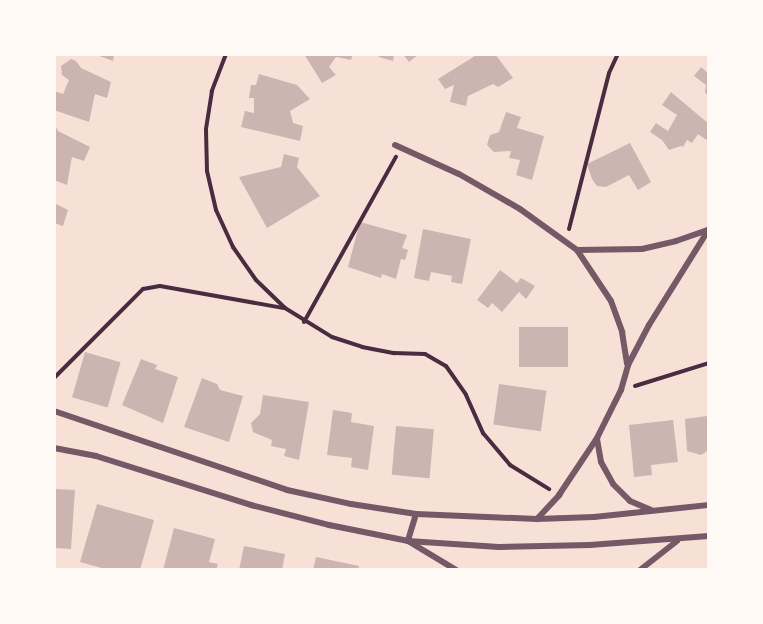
<!DOCTYPE html>
<html>
<head>
<meta charset="utf-8">
<style>
  body { margin:0 }
  #map { position:relative; width:763px; height:624px; overflow:hidden; background:#f7e1d7; font-family:"Archivo Narrow",sans-serif }
  div>[style] { position:absolute }
  [style*='--x'] { left:calc(var(--x)*1px); top:calc(var(--y)*1px); width:calc(var(--w)*1px); rotate:calc(var(--a)*1deg) }
  .building>* { inset:0; background:#ccb4b1; transform-origin:0 0 }
  .path>* { height:4px; margin:-2px; padding:0 2px; transform-origin:2px; border-radius:2px; background:#4a2c40 }
  .minor>* { height:6px; margin:-3px; padding:0 3px; transform-origin:3px; border-radius:3px; background:#755966 }
  span { translate:-50% -50%; white-space:nowrap; text-align:center; line-height:1.15; -webkit-text-stroke:4.5px #fffaf5; paint-order:stroke }
  .frame { position:absolute; inset:0; border:56px solid #fffaf5; pointer-events:none }
</style>
</head>
<body>
<div id="map">
  <div class="building">
    <div style="clip-path:polygon(94px 54px,114px 54px,113px 61px)"></div>
    <div style="clip-path:polygon(304px 54px,353px 54px,351px 60px,336px 57px,329px 67px,336px 75px,322px 83px)"></div>
    <div style="clip-path:polygon(379px 54px,394px 54px,393px 61px,379px 57px)"></div>
    <div style="clip-path:polygon(403px 54px,419px 54px,409px 62px)"></div>
    <div style="clip-path:polygon(478px 54px,495px 54px,513px 78px,498px 87px,493px 84px,468px 96px,466px 106px,450px 102px,454px 85px,445px 89px,438px 79px)"></div>
    <div style="clip-path:polygon(71px 59px,76px 61px,81px 68px,111px 82px,107px 98px,95px 94px,89px 122px,54px 110px,54px 91px,63px 94px,69px 80px,62px 75px,61px 66px)"></div>
    <div style="clip-path:polygon(701px 67px,709px 74px,709px 98px,705px 92px,706px 85px,694px 76px)"></div>
    <div style="clip-path:polygon(259px 74px,297px 85px,310px 99px,290px 111px,293px 123px,303px 126px,300px 141px,241px 127px,245px 111px,254px 113px,254px 98px,249px 98px,251px 85px,256px 85px)"></div>
    <div style="clip-path:polygon(671px 92px,709px 124px,708px 141px,698px 134px,692px 143px,687px 140px,683px 147px,681px 146px,669px 150px,662px 140px,650px 132px,656px 123px,668px 131px,677px 115px,662px 105px)"></div>
    <div style="clip-path:polygon(506px 112px,521px 117px,517px 128px,544px 136px,532px 180px,516px 175px,520px 160px,509px 158px,511px 151px,494px 152px,487px 145px,490px 135px,499px 132px)"></div>
    <div style="clip-path:polygon(54px 123px,58px 131px,90px 147px,84px 161px,72px 157px,67px 185px,54px 180px)"></div>
    <div style="clip-path:polygon(630px 143px,651px 182px,638px 190px,629px 175px,606px 187px,597px 186px,592px 179px,587px 164px)"></div>
    <div style="clip-path:polygon(284px 154px,299px 158px,297px 167px,320px 196px,267px 228px,239px 177px,281px 167px)"></div>
    <div style="clip-path:polygon(54px 203px,68px 210px,63px 226px,54px 223px)"></div>
    <div style="clip-path:polygon(360px 222px,407px 235px,402px 248px,408px 250px,405px 260px,401px 259px,396px 279px,382px 274px,381px 278px,348px 267px)"></div>
    <div style="clip-path:polygon(423px 229px,471px 239px,462px 284px,451px 282px,452px 276px,431px 272px,429px 281px,414px 278px)"></div>
    <div style="clip-path:polygon(500px 270px,517px 283px,521px 278px,535px 286px,526px 299px,519px 292px,502px 312px,492px 303px,488px 308px,477px 300px)"></div>
    <div style="left:568px;top:327px;width:40px;height:49px;rotate:90deg"></div>
    <div style="left:85px;top:352px;width:37px;height:47px;rotate:16deg"></div>
    <div style="clip-path:polygon(141px 359px,157px 365px,155px 369px,178px 377px,163px 423px,122px 405px)"></div>
    <div style="clip-path:polygon(202px 378px,217px 384px,220px 390px,243px 396px,229px 442px,184px 427px)"></div>
    <div style="left:499px;top:384px;width:48px;height:41px;rotate:8deg"></div>
    <div style="clip-path:polygon(263px 395px,309px 402px,299px 460px,284px 456px,286px 449px,271px 446px,272px 440px,253px 432px,251px 423px,260px 414px)"></div>
    <div style="clip-path:polygon(333px 410px,352px 413px,351px 422px,374px 426px,368px 470px,351px 467px,352px 458px,327px 455px)"></div>
    <div style="clip-path:polygon(707px 416px,709px 450px,701px 455px,687px 451px,685px 419px)"></div>
    <div style="clip-path:polygon(673px 420px,678px 462px,651px 465px,652px 475px,634px 477px,629px 425px)"></div>
    <div style="left:396px;top:426px;width:38px;height:49px;rotate:5deg"></div>
    <div style="clip-path:polygon(54px 489px,75px 490px,71px 549px,55px 548px)"></div>
    <div style="clip-path:polygon(97px 504px,154px 520px,140px 570px,109px 570px,80px 562px)"></div>
    <div style="clip-path:polygon(174px 528px,215px 539px,209px 562px,218px 564px,216px 570px,163px 570px)"></div>
    <div style="clip-path:polygon(244px 546px,285px 554px,282px 570px,239px 570px)"></div>
    <div style="clip-path:polygon(316px 557px,359px 566px,358px 570px,313px 570px)"></div>
  </div>
  <div class="path">
    <div style="--x:226;--y:54;--w:40;--a:111"></div>
    <div style="--x:212;--y:91;--w:39;--a:99"></div>
    <div style="--x:206;--y:130;--w:41;--a:88.6"></div>
    <div style="--x:207;--y:171;--w:40;--a:77"></div>
    <div style="--x:216;--y:210;--w:41;--a:65.3"></div>
    <div style="--x:233;--y:247;--w:40;--a:55.1"></div>
    <div style="--x:256;--y:280;--w:40;--a:44"></div>
    <div style="--x:285;--y:308;--w:55;--a:31.7"></div>
    <div style="--x:332;--y:337;--w:32;--a:18"></div>
    <div style="--x:362;--y:347;--w:33;--a:11"></div>
    <div style="--x:394;--y:353;--w:31;--a:2"></div>
    <div style="--x:425;--y:354;--w:24;--a:30"></div>
    <div style="--x:446;--y:366;--w:35;--a:55"></div>
    <div style="--x:466;--y:395;--w:42;--a:65.9"></div>
    <div style="--x:483;--y:433;--w:42;--a:49.8"></div>
    <div style="--x:510;--y:465;--w:46;--a:31.6"></div>
    <div style="--x:569;--y:229;--w:161;--a:-75.6"></div>
    <div style="--x:609;--y:73;--w:21;--a:-65"></div>
    <div style="--x:304;--y:322;--w:189;--a:-60.9"></div>
    <div style="--x:54;--y:378;--w:126;--a:-45"></div>
    <div style="--x:143;--y:289;--w:17;--a:-10"></div>
    <div style="--x:160;--y:286;--w:126;--a:10.1"></div>
    <div style="--x:635;--y:386;--w:77;--a:-17.3"></div>
  </div>
  <div class="minor">
    <div style="--x:395;--y:145;--w:70;--a:24.4"></div>
    <div style="--x:459;--y:174;--w:70;--a:29.8"></div>
    <div style="--x:520;--y:209;--w:70;--a:35.7"></div>
    <div style="--x:577;--y:250;--w:61;--a:56.3"></div>
    <div style="--x:611;--y:301;--w:33;--a:70"></div>
    <div style="--x:622;--y:332;--w:32;--a:81"></div>
    <div style="--x:577;--y:250;--w:65;--a:-0.9"></div>
    <div style="--x:642;--y:249;--w:35;--a:-13"></div>
    <div style="--x:676;--y:241;--w:34;--a:-19"></div>
    <div style="--x:54;--y:411;--w:246;--a:18.7"></div>
    <div style="--x:287;--y:490;--w:66;--a:12.3"></div>
    <div style="--x:351;--y:504;--w:66;--a:8.7"></div>
    <div style="--x:416;--y:514;--w:121;--a:2.4"></div>
    <div style="--x:537;--y:519;--w:57;--a:-2"></div>
    <div style="--x:594;--y:517;--w:116;--a:-6"></div>
    <div style="--x:597;--y:439;--w:23;--a:80"></div>
    <div style="--x:601;--y:462;--w:25;--a:61"></div>
    <div style="--x:613;--y:484;--w:24;--a:45"></div>
    <div style="--x:630;--y:501;--w:23;--a:23"></div>
    <div style="--x:54;--y:448;--w:43;--a:10.8"></div>
    <div style="--x:96;--y:456;--w:163;--a:17.5"></div>
    <div style="--x:251;--y:505;--w:81;--a:14.4"></div>
    <div style="--x:329;--y:525;--w:81;--a:11.4"></div>
    <div style="--x:408;--y:541;--w:91;--a:3.8"></div>
    <div style="--x:499;--y:547;--w:91;--a:-1.3"></div>
    <div style="--x:590;--y:545;--w:119;--a:-4.3"></div>
    <div style="--x:416;--y:514;--w:28;--a:107"></div>
    <div style="--x:408;--y:541;--w:56;--a:31.1"></div>
    <div style="--x:537;--y:519;--w:33;--a:-47"></div>
    <div style="--x:559;--y:495;--w:69;--a:-56.3"></div>
    <div style="--x:597;--y:438;--w:54;--a:-63.4"></div>
    <div style="--x:621;--y:390;--w:26;--a:-74"></div>
    <div style="--x:628;--y:365;--w:45;--a:-62.3"></div>
    <div style="--x:649;--y:325;--w:113;--a:-58"></div>
    <div style="--x:640;--y:570;--w:47;--a:-38.1"></div>
  </div>
  <div class="frame"></div>
</div>
</body>
</html>
